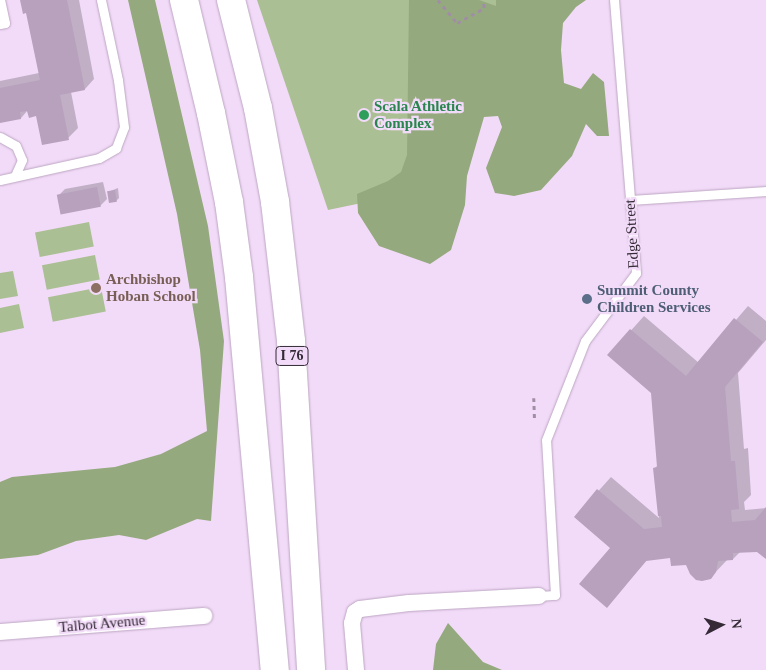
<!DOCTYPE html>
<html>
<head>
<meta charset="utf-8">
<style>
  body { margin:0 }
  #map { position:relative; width:766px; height:670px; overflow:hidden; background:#f2dbf8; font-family:"Times New Roman",serif }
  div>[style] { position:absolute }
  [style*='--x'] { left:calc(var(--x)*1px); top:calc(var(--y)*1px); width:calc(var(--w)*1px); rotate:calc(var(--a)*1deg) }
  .green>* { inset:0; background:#abbf94; transform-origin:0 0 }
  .forest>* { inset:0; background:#95a97e }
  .shadow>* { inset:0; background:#0003 }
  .building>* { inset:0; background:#b7a1bd; transform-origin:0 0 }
  .path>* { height:2.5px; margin-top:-1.25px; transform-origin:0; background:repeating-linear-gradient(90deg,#9f8ea4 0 4px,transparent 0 8px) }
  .roads { filter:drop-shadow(0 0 1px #bca6c2) drop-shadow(0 0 1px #bca6c2) }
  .service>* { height:9px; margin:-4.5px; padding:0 4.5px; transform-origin:4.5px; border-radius:4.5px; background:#fff }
  .minor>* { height:16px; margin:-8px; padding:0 8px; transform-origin:8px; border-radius:8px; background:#fff }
  .motorway>* { height:28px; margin:-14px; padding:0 14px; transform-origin:14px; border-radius:14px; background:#fff }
  .dots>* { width:14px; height:14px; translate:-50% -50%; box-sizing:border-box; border:2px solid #f2dbf8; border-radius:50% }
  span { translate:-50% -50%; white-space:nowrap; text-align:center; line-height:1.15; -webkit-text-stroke:4.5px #f2dbf8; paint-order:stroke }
  .shield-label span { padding:1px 4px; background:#f2dbf8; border:1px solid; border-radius:4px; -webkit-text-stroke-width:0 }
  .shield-label { font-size:14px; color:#342b36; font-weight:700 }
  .leisure-label { font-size:15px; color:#27864d; font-weight:700 }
  .left { translate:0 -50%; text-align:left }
  .street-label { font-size:15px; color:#342b36 }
  .education-label { font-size:15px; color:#785e54; font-weight:700 }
  .service-label { font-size:15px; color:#4e5e75; font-weight:700 }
  .north { position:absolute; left:696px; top:600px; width:50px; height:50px; -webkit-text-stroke:4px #f2dbf8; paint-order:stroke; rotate:85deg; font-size:14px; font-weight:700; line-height:20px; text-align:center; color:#342b36 }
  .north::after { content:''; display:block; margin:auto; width:18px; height:22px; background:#342b36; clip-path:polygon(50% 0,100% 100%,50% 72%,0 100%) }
</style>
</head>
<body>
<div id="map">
  <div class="green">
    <div style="clip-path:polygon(257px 0,520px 0,429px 189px,328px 210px)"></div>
    <div style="left:89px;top:222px;width:25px;height:55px;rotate:79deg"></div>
    <div style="left:95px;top:255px;width:25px;height:54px;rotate:79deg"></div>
    <div style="clip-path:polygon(13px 271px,18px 296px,0 299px,0 273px)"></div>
    <div style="left:101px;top:287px;width:25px;height:54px;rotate:79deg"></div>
    <div style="clip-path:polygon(19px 304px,24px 328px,0 333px,0 308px)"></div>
  </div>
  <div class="forest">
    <div style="clip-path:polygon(128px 0,155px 0,208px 226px,224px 341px,211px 521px,197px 519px,146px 540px,119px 535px,76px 541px,38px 555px,0 559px,0 482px,12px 477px,115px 467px,161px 454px,207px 431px,200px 350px,177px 214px)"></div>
    <div style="clip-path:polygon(409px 0,479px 0,496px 6px,496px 0,586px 0,576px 7px,563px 23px,561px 50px,564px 83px,581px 89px,593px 73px,604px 82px,609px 136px,597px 136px,586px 124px,572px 156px,541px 190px,514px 196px,495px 193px,486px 168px,502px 127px,498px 116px,484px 117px,467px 176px,465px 205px,451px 250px,430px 264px,379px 246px,358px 213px,357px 194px,388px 181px,401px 172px,407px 155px)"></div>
    <div style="clip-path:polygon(448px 623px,483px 662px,502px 670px,433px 670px,436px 644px)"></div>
  </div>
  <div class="shadow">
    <div style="clip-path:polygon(21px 0,79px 0,94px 79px,85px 89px,71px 92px,78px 128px,68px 138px,28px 110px,21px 118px,0 122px,0 81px,39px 73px,27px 12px)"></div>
    <div style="clip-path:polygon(103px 182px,107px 199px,100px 206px,58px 196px,65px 189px)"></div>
    <div style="clip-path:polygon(118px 188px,119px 198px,116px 201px,108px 192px)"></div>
    <div style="clip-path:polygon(748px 306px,766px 321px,766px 340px,738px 373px,744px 449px,748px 448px,751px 495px,744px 502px,745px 510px,766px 508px,766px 558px,758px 551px,740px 552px,733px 559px,728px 559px,710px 578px,671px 557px,648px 559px,607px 606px,612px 548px,575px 517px,611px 477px,659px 518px,655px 468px,658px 465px,652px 392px,609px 355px,644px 316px,699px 363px)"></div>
  </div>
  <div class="building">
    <div style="clip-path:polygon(20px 0,67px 0,85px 90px,60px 95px,69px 140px,42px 145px,36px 116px,29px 118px,27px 111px,20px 112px,21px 119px,0 123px,0 88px,40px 80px,26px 13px,23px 14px)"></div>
    <div style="left:97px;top:187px;width:20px;height:41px;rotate:79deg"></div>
    <div style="left:115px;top:190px;width:12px;height:8px;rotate:81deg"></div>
    <div style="clip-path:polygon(734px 318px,763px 342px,725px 387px,731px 461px,735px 461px,739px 509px,731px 510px,732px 522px,755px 520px,766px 507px,766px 559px,757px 552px,733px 553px,733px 560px,718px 561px,716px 572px,711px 579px,702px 581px,696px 580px,690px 574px,686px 565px,671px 566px,670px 558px,646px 561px,607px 608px,579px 584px,610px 548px,574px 517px,597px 489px,644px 529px,662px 527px,661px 516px,658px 516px,653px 468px,657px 467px,651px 393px,607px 355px,630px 329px,686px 376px)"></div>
  </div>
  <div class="path">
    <div style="--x:438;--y:0;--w:30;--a:50"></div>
    <div style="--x:457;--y:23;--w:31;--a:-29"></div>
    <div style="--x:484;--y:8;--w:8;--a:-97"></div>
    <div style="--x:534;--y:398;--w:23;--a:88"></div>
  </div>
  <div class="roads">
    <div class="service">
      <div style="--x:0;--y:24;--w:5;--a:-11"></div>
      <div style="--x:5;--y:23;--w:24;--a:-102"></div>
      <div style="--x:0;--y:137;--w:18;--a:29"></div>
      <div style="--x:16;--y:146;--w:15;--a:67"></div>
      <div style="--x:22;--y:160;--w:17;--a:114"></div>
      <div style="--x:0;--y:180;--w:101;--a:-12.5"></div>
      <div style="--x:99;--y:158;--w:20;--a:-30"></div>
      <div style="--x:116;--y:148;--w:22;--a:-69"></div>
      <div style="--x:124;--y:127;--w:47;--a:-97.3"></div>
      <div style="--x:118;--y:80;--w:82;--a:-102"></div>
      <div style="--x:631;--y:200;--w:135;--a:-3.8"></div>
      <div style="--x:539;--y:596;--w:16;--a:-4"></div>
      <div style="--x:555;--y:595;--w:155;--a:-93.3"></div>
      <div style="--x:546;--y:440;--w:106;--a:-68.5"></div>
      <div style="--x:585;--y:341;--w:85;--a:-53.1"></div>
      <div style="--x:636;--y:273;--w:274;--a:-94.6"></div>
    </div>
    <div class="minor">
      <div style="--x:0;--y:632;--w:205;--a:-4.5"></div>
      <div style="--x:356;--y:670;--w:47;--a:-94.9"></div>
      <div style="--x:352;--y:623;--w:11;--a:-75"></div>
      <div style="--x:355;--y:612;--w:6;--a:-31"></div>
      <div style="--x:360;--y:609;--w:49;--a:-7"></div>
      <div style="--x:409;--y:603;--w:130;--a:-3.1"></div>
    </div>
    <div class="motorway">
      <div style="--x:184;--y:0;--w:116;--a:76.6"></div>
      <div style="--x:211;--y:113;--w:91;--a:78.6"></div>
      <div style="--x:229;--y:202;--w:76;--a:82.4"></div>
      <div style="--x:239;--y:277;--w:395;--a:84.8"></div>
      <div style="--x:231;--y:0;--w:111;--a:76"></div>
      <div style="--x:258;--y:108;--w:96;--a:79.7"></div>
      <div style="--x:275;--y:202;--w:140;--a:83.4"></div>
      <div style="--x:291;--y:341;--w:330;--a:86.5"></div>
    </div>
  </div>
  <div class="dots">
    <div style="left:364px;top:115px;background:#2e9e5b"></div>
    <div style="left:96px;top:288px;background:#8d6e63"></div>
    <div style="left:587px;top:299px;background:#5c6f8a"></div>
  </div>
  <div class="shield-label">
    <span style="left:292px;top:356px">I 76</span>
  </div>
  <div class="leisure-label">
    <span class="left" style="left:374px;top:115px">Scala Athletic<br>Complex</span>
  </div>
  <div class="street-label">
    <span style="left:632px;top:234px;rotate:-93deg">Edge Street</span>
    <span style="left:102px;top:624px;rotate:-5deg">Talbot Avenue</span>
  </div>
  <div class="education-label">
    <span class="left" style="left:106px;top:288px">Archbishop<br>Hoban School</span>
  </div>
  <div class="service-label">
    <span class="left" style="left:597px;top:299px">Summit County<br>Children Services</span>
  </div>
  <div class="north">N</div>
</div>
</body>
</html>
